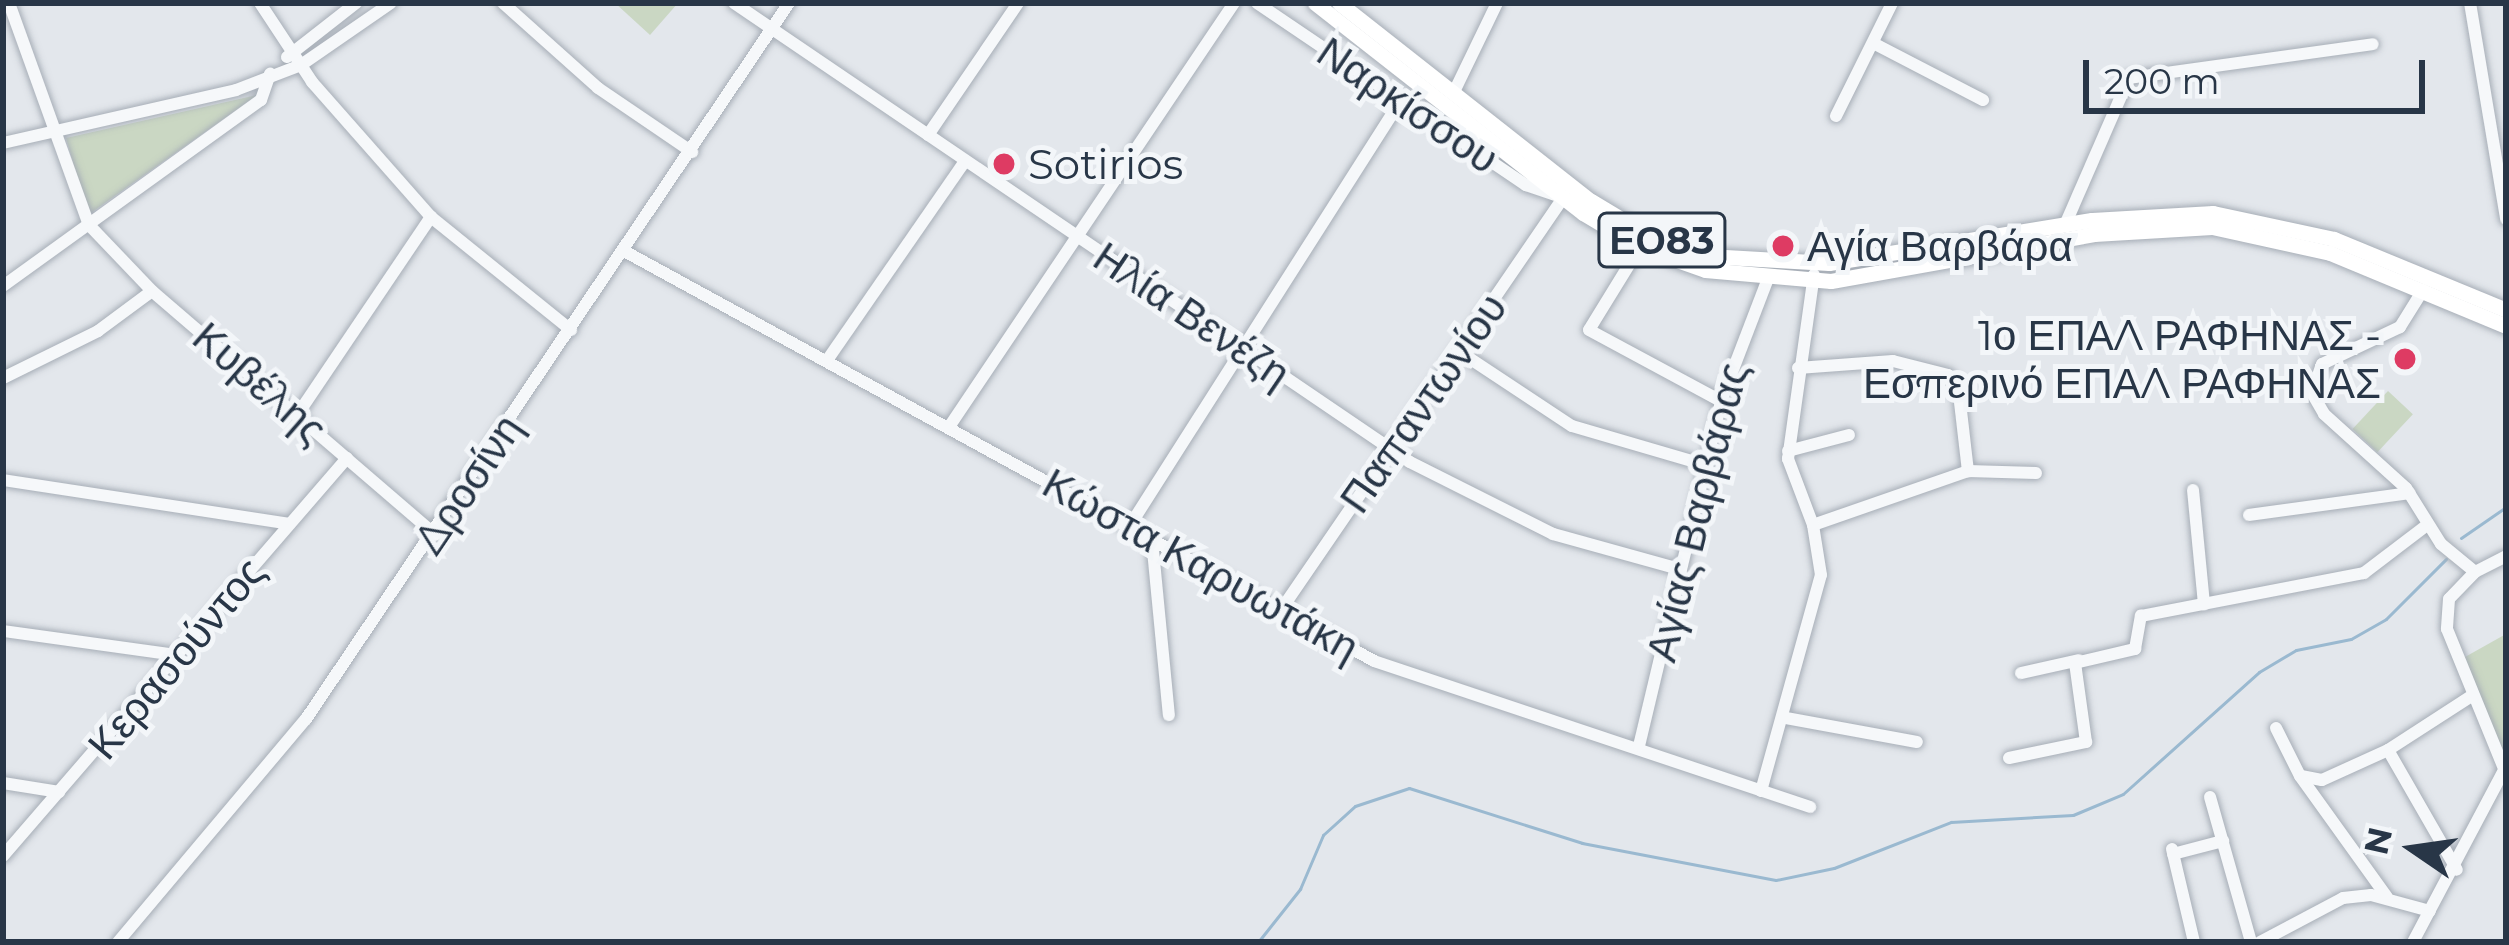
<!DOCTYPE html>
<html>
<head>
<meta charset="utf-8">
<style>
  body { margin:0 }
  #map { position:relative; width:2509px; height:945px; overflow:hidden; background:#e3e7ec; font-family:Montserrat,sans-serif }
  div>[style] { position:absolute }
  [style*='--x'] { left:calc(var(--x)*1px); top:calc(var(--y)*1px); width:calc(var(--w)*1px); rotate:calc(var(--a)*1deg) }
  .green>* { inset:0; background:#cad7c3; transform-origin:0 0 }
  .stream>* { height:3px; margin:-1.5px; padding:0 1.5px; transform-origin:1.5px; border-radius:1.5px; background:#9ab9d0 }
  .roads { filter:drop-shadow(0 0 3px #a7aeb7) drop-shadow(0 0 3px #a7aeb7) }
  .minor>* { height:12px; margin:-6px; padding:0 6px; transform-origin:6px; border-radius:6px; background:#f6f8fa }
  .major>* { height:15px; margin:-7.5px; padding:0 7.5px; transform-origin:7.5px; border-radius:7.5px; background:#fff }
  .dots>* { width:33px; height:33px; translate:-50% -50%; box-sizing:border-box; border:6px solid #f3f6f9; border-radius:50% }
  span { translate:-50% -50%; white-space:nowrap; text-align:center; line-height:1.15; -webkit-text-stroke:10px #f3f6f9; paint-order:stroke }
  .shield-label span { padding:3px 9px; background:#f3f6f9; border:3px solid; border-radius:9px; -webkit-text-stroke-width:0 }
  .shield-label { font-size:39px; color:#283647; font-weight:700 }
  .street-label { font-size:42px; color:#283647 }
  .poi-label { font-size:42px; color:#283647 }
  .left { translate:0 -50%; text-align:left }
  .right { translate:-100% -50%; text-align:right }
  .frame { position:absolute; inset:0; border:6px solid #283647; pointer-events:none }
  .north { position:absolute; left:2353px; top:789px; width:120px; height:120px; -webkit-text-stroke:9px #f3f6f9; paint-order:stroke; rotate:283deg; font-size:33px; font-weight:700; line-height:48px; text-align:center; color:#283647 }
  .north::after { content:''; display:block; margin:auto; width:42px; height:54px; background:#283647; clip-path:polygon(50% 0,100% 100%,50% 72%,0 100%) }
  .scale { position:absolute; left:2083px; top:60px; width:342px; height:54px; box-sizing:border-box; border:6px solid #283647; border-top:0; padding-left:15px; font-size:36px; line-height:42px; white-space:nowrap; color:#283647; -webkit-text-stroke:9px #f3f6f9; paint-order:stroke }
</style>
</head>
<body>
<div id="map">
  <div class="green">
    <div style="clip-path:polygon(615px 3px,678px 3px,650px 35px)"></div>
    <div style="clip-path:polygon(257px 95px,88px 215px,66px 138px)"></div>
    <div style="left:2388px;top:391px;width:34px;height:52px;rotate:43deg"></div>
    <div style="clip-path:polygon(2506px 634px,2506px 761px,2465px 657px)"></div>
  </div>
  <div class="stream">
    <div style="--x:2461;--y:538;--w:55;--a:-34.6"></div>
    <div style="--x:1258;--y:942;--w:68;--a:-51.6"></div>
    <div style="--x:1300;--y:889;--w:59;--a:-66.9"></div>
    <div style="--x:1323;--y:835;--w:43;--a:-42.2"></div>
    <div style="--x:1355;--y:806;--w:57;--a:-18.4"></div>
    <div style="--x:1409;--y:788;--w:182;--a:17.6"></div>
    <div style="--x:1582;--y:843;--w:197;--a:10.8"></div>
    <div style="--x:1776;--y:880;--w:59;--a:-11.7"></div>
    <div style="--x:1834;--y:868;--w:126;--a:-21.5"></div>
    <div style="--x:1951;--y:822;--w:122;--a:-3.3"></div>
    <div style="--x:2073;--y:815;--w:54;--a:-22.8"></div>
    <div style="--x:2123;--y:794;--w:183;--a:-41.9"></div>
    <div style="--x:2259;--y:672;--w:43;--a:-30.7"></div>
    <div style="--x:2296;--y:650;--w:56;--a:-11.3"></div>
    <div style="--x:2351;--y:639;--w:40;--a:-29.7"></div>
    <div style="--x:2386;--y:619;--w:85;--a:-45"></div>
  </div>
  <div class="roads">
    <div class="minor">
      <div style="--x:9;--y:3;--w:236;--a:70.2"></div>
      <div style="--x:89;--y:225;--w:91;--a:46.3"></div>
      <div style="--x:152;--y:291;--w:374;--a:40.7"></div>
      <div style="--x:260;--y:3;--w:95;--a:56.6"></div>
      <div style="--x:312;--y:82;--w:180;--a:48.6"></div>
      <div style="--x:431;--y:217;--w:180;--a:38.9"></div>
      <div style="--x:503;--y:3;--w:127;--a:41.8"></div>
      <div style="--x:598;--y:88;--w:114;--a:34.2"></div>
      <div style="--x:734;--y:3;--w:817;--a:34.18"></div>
      <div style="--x:1410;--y:462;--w:160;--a:26.7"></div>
      <div style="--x:1553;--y:534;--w:131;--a:15.5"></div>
      <div style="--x:1257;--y:3;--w:325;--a:34.1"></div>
      <div style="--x:1526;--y:185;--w:39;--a:19"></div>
      <div style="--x:1563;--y:198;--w:497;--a:124.4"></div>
      <div style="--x:2470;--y:3;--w:219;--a:80.5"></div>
      <div style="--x:1873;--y:43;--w:124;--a:27.4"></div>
      <div style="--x:287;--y:57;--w:88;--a:-38"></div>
      <div style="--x:1453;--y:94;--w:101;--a:-64.2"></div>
      <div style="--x:1836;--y:116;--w:126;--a:-63.6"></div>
      <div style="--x:928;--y:135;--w:160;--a:-55.7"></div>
      <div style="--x:3;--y:143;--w:239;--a:-12.8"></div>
      <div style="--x:236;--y:90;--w:70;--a:-21"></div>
      <div style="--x:301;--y:65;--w:109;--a:-34.6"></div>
      <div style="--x:2065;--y:225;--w:160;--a:-66.5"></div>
      <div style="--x:2129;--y:78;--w:246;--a:-7.9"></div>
      <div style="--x:1640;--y:247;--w:97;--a:121.6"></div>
      <div style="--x:1589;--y:330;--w:150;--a:28.3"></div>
      <div style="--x:624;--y:251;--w:855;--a:28.66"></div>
      <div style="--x:1374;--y:661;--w:460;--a:18.5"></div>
      <div style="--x:3;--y:286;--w:318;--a:-35.8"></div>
      <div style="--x:261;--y:100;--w:28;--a:-71"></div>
      <div style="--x:2423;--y:290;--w:44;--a:121.9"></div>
      <div style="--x:2400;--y:327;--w:86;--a:154.6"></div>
      <div style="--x:2322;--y:364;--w:31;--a:109"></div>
      <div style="--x:2312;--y:393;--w:24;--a:60"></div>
      <div style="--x:2324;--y:414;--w:110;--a:42.1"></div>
      <div style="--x:2406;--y:488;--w:66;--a:58"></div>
      <div style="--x:2441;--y:544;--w:44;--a:39.5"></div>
      <div style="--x:1460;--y:352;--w:134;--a:33.5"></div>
      <div style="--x:1572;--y:426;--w:139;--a:16.3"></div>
      <div style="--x:828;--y:359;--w:241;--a:-55.3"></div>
      <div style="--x:1798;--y:368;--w:95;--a:-4.2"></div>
      <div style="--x:1893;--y:361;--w:57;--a:14.3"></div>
      <div style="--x:1948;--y:375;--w:14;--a:45"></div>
      <div style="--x:1958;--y:385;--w:87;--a:83.4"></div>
      <div style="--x:3;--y:378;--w:106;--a:-26.3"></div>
      <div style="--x:98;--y:331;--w:67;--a:-36.5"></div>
      <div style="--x:298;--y:414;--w:238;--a:-56"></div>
      <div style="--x:951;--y:424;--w:507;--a:-56.09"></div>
      <div style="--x:1788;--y:451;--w:63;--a:-14.7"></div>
      <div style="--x:3;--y:480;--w:289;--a:8.7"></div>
      <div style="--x:2193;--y:490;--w:115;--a:84.5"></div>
      <div style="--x:2249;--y:515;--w:162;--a:-7.8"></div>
      <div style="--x:1813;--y:525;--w:164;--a:-19.2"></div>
      <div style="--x:1968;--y:471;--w:68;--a:1.7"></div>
      <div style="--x:1129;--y:527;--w:506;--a:-57.5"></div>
      <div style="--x:1152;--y:540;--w:176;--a:84.5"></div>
      <div style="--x:2475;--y:572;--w:37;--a:134"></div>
      <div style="--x:2449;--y:599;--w:30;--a:94"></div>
      <div style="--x:2447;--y:629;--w:151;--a:67.8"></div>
      <div style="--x:2475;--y:572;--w:35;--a:-27"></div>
      <div style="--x:3;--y:631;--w:176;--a:7.9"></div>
      <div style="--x:2021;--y:673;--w:59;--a:-12.6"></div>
      <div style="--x:1786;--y:718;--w:133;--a:10.4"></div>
      <div style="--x:2276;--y:728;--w:54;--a:63.4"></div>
      <div style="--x:2300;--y:776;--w:149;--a:54.3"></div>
      <div style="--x:1639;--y:746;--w:355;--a:-76.6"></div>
      <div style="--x:1721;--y:401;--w:129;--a:-69"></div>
      <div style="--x:2388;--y:750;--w:138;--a:60.1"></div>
      <div style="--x:2009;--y:758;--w:79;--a:-11.7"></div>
      <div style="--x:2086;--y:742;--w:80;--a:-97.9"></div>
      <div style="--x:2075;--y:663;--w:62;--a:-13.1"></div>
      <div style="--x:2135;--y:649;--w:34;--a:-80"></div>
      <div style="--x:2141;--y:616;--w:227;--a:-10.9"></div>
      <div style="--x:2364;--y:573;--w:79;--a:-37.3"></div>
      <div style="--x:2301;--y:776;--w:21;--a:11"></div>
      <div style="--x:2322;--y:780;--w:72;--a:-24.4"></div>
      <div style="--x:2388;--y:750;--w:101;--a:-32.9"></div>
      <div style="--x:3;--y:783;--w:57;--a:9.1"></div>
      <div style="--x:1761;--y:791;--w:224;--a:-74.5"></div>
      <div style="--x:1821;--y:575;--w:51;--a:-99.1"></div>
      <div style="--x:1813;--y:525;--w:71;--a:-110.7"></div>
      <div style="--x:1788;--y:459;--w:186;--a:-82"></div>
      <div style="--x:2210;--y:797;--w:151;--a:74.2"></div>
      <div style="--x:2172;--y:849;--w:96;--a:76.7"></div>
      <div style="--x:2173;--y:854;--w:52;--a:-14.6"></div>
      <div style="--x:3;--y:856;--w:526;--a:-49.16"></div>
      <div style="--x:118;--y:942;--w:292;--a:-49.9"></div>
      <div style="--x:306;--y:719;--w:864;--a:-56"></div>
      <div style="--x:2260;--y:942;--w:94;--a:-27.9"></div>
      <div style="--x:2343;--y:898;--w:28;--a:-6"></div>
      <div style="--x:2371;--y:895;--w:61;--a:15.2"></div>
      <div style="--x:2413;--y:942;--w:199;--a:-62.1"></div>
    </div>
    <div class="major">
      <div style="--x:1315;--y:3;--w:340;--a:38.1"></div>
      <div style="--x:1583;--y:213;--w:66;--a:30.8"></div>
      <div style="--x:1640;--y:247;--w:69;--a:19.5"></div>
      <div style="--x:1705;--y:270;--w:126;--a:5"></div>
      <div style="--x:1831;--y:281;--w:267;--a:-10.1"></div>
      <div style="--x:2094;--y:234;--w:118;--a:-3.4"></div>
      <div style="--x:2212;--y:227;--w:121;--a:12.4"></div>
      <div style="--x:2330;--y:253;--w:191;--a:22.5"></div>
      <div style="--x:1339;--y:3;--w:320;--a:38.2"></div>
      <div style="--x:1591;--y:201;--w:64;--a:31"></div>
      <div style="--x:1646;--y:234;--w:66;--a:19.5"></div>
      <div style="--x:1708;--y:256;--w:121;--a:3.3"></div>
      <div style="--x:1829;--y:263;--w:266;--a:-9.3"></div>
      <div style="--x:2092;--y:220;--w:121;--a:-3.3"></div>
      <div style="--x:2213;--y:213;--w:124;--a:12.1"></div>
      <div style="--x:2334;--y:239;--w:186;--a:22.4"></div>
    </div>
  </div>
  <div class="dots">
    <div style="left:1004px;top:164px;background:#de3b63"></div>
    <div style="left:1783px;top:246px;background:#de3b63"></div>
    <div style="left:2405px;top:359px;background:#de3b63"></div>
  </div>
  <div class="shield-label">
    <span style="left:1662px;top:240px">ΕΟ83</span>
  </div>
  <div class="street-label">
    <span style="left:1408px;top:105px;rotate:34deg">Ναρκίσσου</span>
    <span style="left:1192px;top:315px;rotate:34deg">Ηλία Βενέζη</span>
    <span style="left:260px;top:383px;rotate:41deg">Κυβέλης</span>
    <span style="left:1423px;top:403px;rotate:-55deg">Παπαντωνίου</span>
    <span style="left:468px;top:484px;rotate:-56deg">Δροσίνη</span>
    <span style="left:1697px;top:512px;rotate:-76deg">Αγίας Βαρβάρας</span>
    <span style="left:1201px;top:565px;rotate:29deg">Κώστα Καρυωτάκη</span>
    <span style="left:176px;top:658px;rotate:-50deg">Κερασούντος</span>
  </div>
  <div class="poi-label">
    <span class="left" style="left:1028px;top:164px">Sotirios</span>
    <span class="left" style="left:1807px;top:246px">Αγία Βαρβάρα</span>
    <span class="right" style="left:2381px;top:359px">1ο ΕΠΑΛ ΡΑΦΗΝΑΣ -<br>Εσπερινό ΕΠΑΛ ΡΑΦΗΝΑΣ</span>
  </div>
  <div class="frame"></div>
  <div class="north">N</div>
  <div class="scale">200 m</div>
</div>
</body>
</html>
